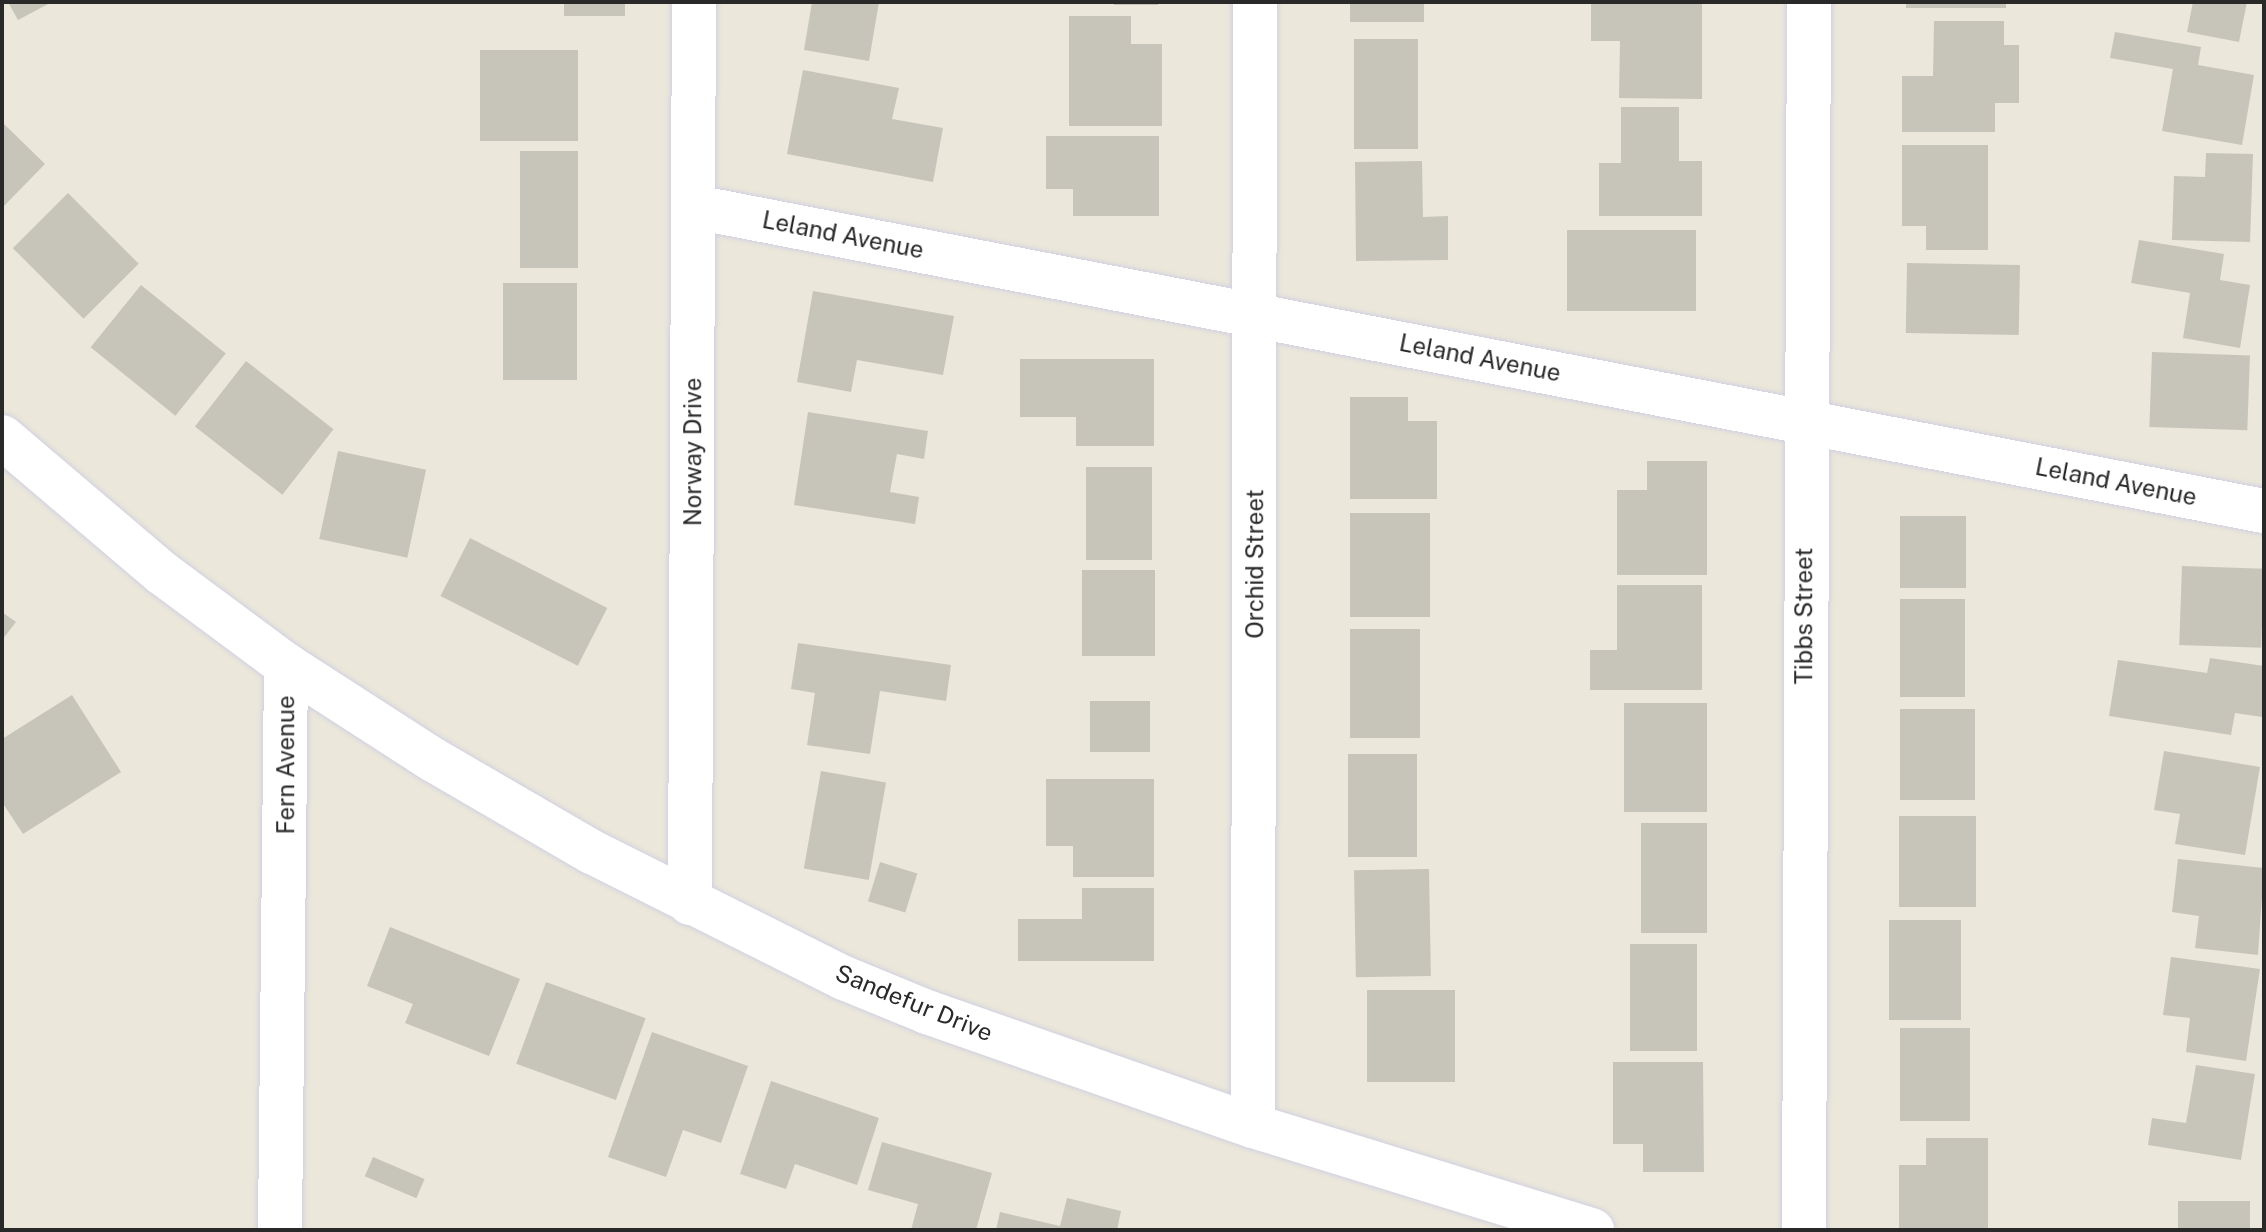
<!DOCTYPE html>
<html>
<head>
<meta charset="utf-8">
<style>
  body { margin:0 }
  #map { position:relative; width:2266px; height:1232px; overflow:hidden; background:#ebe7da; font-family:"Public Sans",sans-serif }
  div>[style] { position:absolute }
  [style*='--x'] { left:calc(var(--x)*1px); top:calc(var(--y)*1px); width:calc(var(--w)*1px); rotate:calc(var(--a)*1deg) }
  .building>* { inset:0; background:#c7c5b9; transform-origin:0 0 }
  .roads { filter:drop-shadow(0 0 2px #d0d0e2) drop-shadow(0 0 2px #d0d0e2) }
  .street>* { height:44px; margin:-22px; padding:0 22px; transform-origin:22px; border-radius:22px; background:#fff }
  .secondary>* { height:44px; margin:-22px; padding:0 22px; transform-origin:22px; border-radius:22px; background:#fff }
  span { translate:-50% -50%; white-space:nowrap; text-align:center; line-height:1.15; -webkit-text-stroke:6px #fff; paint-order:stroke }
  .street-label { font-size:24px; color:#292929 }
  .frame { position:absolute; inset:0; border:4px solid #292929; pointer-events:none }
</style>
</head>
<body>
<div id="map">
  <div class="building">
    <div style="clip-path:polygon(8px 2px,52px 2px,18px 20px)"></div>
    <div style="left:564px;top:2px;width:61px;height:14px"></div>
    <div style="clip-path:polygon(812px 2px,879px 2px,869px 61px,804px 50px)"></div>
    <div style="left:1114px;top:2px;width:44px;height:3px"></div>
    <div style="left:1350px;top:2px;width:74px;height:20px"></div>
    <div style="clip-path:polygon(1591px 2px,1702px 2px,1702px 99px,1619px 98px,1620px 41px,1591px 41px)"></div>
    <div style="left:1906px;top:2px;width:100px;height:6px"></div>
    <div style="clip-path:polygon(2193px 2px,2247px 2px,2239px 42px,2187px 32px)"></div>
    <div style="clip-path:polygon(1069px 16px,1131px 16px,1131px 44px,1162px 44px,1162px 126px,1069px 126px)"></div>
    <div style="clip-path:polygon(1934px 21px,2004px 21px,2004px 45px,2019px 45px,2019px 103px,1995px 103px,1995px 132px,1902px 132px,1902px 76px,1933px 76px)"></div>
    <div style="clip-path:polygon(2115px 32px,2201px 47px,2198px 65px,2254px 75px,2242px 145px,2162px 131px,2173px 69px,2110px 58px)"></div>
    <div style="left:1354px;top:39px;width:64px;height:110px"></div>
    <div style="left:480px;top:50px;width:98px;height:91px"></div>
    <div style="clip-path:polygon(803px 70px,899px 88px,892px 119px,943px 128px,933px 182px,787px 154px)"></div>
    <div style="clip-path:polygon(1621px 107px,1679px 107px,1679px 161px,1702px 161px,1702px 216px,1599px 216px,1599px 163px,1621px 163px)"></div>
    <div style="clip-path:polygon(2px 122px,45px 164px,2px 208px)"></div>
    <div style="clip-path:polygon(1046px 136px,1159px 136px,1159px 216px,1073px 216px,1073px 189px,1046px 189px)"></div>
    <div style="clip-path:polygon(1902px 145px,1988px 145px,1988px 250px,1926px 250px,1926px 226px,1902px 226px)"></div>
    <div style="left:520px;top:151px;width:58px;height:117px"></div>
    <div style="clip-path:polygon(2206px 153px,2253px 154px,2250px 242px,2172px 240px,2174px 176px,2205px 177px)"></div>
    <div style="clip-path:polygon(1422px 161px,1423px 217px,1448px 216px,1448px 260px,1356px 261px,1355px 162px)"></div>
    <div style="left:68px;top:193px;width:100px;height:78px;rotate:45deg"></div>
    <div style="left:1567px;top:230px;width:129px;height:81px"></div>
    <div style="clip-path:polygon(2139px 240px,2224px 254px,2220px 280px,2250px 285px,2240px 348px,2183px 338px,2190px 293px,2131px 283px)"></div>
    <div style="left:1907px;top:263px;width:113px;height:70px;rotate:1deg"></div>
    <div style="left:503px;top:283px;width:74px;height:97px"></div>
    <div style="left:141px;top:285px;width:109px;height:80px;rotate:39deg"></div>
    <div style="clip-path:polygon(813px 291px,954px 316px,943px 375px,857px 360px,851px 392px,797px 382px)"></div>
    <div style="left:2152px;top:352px;width:98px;height:75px;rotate:2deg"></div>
    <div style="clip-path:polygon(1020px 359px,1154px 359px,1154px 446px,1076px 446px,1076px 417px,1020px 417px)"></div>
    <div style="left:246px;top:361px;width:111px;height:83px;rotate:38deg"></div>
    <div style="clip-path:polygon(1350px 397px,1408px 397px,1408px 421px,1437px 421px,1437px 499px,1350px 499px)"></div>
    <div style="clip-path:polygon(808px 412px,928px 431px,924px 459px,897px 454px,890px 492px,919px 497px,915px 524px,794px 505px)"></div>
    <div style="left:338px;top:451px;width:90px;height:90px;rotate:12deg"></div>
    <div style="clip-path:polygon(1647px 461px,1707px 461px,1707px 575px,1617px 575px,1617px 490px,1647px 490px)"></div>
    <div style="left:1086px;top:467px;width:66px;height:93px"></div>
    <div style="left:1350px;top:513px;width:80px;height:104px"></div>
    <div style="left:1900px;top:516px;width:66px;height:72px"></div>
    <div style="left:470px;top:538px;width:154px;height:65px;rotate:27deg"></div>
    <div style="left:2182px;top:566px;width:82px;height:79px;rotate:2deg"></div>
    <div style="left:1082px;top:570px;width:73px;height:86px"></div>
    <div style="clip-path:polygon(1617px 585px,1702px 585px,1702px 690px,1590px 690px,1590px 650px,1617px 650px)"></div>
    <div style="left:1900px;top:599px;width:65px;height:98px"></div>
    <div style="clip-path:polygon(2px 612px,16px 622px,2px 640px)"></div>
    <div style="left:1350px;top:629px;width:70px;height:109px"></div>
    <div style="clip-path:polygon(798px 643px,951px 665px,946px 701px,880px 691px,870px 754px,807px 745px,815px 693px,791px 689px)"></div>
    <div style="clip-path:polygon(2210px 658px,2264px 666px,2262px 717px,2235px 713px,2231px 735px,2109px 716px,2118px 660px,2207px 673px)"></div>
    <div style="clip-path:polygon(72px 695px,121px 772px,23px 834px,2px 802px,2px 739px)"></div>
    <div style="left:1090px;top:701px;width:60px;height:51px"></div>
    <div style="left:1624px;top:703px;width:83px;height:109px"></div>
    <div style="left:1900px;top:709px;width:75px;height:91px"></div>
    <div style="clip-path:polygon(2164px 751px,2260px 767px,2245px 855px,2175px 844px,2180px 814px,2154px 810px)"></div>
    <div style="left:1348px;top:754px;width:69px;height:103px"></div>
    <div style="left:821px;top:771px;width:66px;height:99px;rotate:10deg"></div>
    <div style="clip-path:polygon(1046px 779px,1154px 779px,1154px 877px,1073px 877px,1073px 846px,1046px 846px)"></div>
    <div style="left:1899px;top:816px;width:77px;height:91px"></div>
    <div style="left:1641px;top:823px;width:66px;height:110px"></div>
    <div style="clip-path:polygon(2178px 859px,2264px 868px,2258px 955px,2195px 948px,2199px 916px,2172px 912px)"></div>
    <div style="left:880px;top:862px;width:39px;height:41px;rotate:17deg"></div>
    <div style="left:1429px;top:869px;width:107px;height:75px;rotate:89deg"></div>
    <div style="clip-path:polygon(1082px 888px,1154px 888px,1154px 961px,1018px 961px,1018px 919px,1082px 919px)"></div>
    <div style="left:1889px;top:920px;width:72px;height:100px"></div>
    <div style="clip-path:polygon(390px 927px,520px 979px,489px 1056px,405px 1023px,413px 1004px,367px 986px)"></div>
    <div style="left:1630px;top:944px;width:67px;height:107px"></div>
    <div style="clip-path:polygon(2171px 957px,2260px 969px,2246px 1061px,2186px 1052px,2190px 1018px,2163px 1015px)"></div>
    <div style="left:546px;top:982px;width:106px;height:87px;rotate:20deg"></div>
    <div style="left:1367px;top:990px;width:88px;height:92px"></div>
    <div style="left:1900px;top:1028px;width:70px;height:93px"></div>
    <div style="clip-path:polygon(652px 1032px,748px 1066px,721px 1143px,683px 1130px,666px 1177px,608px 1157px)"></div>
    <div style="clip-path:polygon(1613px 1062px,1703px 1062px,1704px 1172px,1643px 1172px,1643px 1144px,1613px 1144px)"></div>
    <div style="clip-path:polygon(2196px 1065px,2255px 1074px,2241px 1160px,2148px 1145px,2152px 1118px,2186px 1123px)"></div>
    <div style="clip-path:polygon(771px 1081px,879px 1118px,857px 1185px,795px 1164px,786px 1189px,740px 1174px)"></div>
    <div style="clip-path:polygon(1926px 1138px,1988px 1138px,1988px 1230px,1899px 1230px,1899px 1165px,1926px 1165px)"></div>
    <div style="clip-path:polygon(882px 1142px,992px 1173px,976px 1230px,911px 1230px,918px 1204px,868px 1190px)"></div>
    <div style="left:373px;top:1157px;width:56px;height:21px;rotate:23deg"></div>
    <div style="clip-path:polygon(1067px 1198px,1121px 1211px,1117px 1230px,996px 1230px,1000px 1212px,1060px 1226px)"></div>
    <div style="left:2178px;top:1201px;width:72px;height:29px"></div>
  </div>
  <div class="roads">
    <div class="street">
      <div style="--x:695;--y:207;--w:1598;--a:10.97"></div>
      <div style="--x:286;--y:665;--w:174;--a:32.8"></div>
      <div style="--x:432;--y:759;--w:185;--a:30.2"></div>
      <div style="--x:592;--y:852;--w:282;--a:26.6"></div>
      <div style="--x:844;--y:978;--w:90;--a:22.3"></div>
      <div style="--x:927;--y:1012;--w:345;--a:19.3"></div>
      <div style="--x:1253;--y:1126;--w:355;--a:17.1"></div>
      <div style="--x:690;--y:903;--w:901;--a:-89.75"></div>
      <div style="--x:1253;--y:1126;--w:1124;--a:-89.9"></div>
      <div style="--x:1804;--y:1230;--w:1228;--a:-89.77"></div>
    </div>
    <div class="secondary">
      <div style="--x:2;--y:437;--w:210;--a:40.4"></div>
      <div style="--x:162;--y:573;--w:154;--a:36.6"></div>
      <div style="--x:286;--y:665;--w:565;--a:90.61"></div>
    </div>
  </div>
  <div class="street-label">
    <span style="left:843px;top:235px;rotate:11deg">Leland Avenue</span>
    <span style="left:1480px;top:358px;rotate:11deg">Leland Avenue</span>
    <span style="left:693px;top:452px;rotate:-90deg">Norway Drive</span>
    <span style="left:2116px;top:482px;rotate:11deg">Leland Avenue</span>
    <span style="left:1255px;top:564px;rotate:-90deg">Orchid Street</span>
    <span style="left:1804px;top:616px;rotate:-90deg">Tibbs Street</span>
    <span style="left:286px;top:765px;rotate:-90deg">Fern Avenue</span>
    <span style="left:914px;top:1003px;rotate:22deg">Sandefur Drive</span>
  </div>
  <div class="frame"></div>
</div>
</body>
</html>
